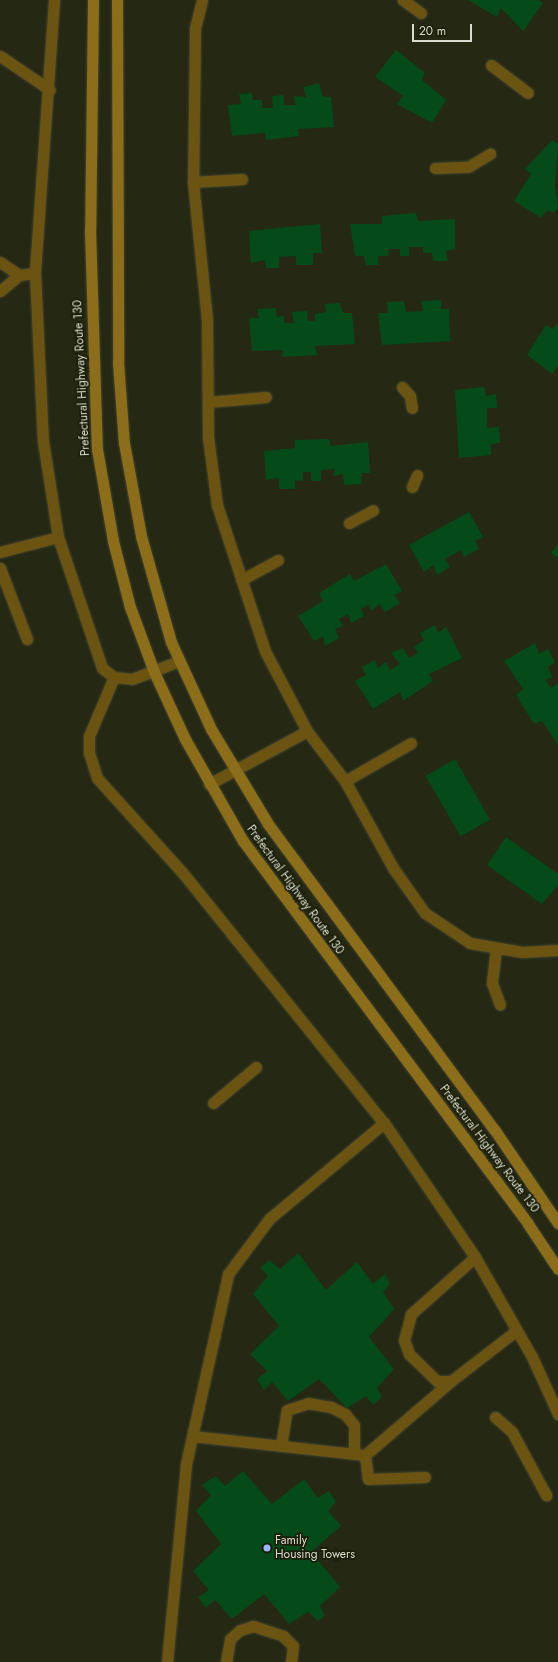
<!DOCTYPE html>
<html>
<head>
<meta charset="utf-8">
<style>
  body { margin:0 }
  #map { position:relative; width:558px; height:1662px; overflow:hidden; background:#252812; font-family:Jost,sans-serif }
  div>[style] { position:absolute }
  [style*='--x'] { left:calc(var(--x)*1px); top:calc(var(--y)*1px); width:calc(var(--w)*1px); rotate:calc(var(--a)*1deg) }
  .building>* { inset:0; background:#054b19; transform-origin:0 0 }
  .roads { filter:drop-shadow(0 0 1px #424530) drop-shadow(0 0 1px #424530) }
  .service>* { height:11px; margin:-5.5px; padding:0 5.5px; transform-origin:5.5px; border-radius:5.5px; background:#6b5312 }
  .minor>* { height:11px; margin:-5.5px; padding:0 5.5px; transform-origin:5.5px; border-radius:5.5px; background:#6b5312 }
  .secondary>* { height:11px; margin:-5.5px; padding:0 5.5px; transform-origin:5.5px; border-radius:5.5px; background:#8b6d1a }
  .dots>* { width:11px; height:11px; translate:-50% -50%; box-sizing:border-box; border:2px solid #1b1f09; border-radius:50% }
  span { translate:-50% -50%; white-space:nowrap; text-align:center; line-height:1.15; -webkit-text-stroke:3.5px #1b1f09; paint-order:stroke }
  .street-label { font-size:12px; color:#d9dcce }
  .poi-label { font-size:12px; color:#d9dcce }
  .left { translate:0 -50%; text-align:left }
  .scale { position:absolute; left:412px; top:24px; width:60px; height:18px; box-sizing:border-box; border:2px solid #d9dcce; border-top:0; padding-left:5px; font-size:12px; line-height:14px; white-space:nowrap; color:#d9dcce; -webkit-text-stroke:3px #1b1f09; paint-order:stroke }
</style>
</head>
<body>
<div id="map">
  <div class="building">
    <div style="clip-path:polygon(468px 0,538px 0,543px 3px,523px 31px,501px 8px,497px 17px)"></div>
    <div style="clip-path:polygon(396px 50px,425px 73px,422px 80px,446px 100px,432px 123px,397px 104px,403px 96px,375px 77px)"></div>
    <div style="clip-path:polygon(319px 83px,323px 97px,331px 97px,334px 127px,298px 129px,299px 136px,266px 140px,265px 133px,232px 136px,228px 105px,241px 104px,239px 94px,252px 93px,253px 100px,262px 100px,262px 108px,273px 108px,272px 96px,284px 95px,284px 105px,296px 105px,293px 96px,306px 97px,303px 87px)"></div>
    <div style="clip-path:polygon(552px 140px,558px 144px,555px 186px,558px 208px,554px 213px,547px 210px,541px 218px,514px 201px,531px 174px,525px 169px)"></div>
    <div style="clip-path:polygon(416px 213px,418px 221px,455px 219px,455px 249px,446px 251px,448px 261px,433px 261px,432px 253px,423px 253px,423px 247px,409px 247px,409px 256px,400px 256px,400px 249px,389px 249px,388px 256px,378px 256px,379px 265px,366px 265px,364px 256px,355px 256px,350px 224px,382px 224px,382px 216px)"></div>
    <div style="clip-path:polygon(320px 224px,322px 253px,313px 253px,313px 265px,296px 265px,296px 256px,279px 257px,279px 268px,266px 268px,265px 260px,251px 263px,249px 231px)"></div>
    <div style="clip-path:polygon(441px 300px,441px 309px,449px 309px,450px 341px,382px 345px,378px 313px,388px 313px,387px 302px,404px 301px,406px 312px,423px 311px,421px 301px)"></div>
    <div style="clip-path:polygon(340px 303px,343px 313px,352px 313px,355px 344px,315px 346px,317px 355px,282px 357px,283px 350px,252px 351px,249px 318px,259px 318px,257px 309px,276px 308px,277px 317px,284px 316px,284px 323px,294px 323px,292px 312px,307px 311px,308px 321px,315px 321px,315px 314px,326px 312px,325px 304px)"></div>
    <div style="clip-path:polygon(558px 323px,558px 365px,552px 374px,527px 355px,546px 325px,553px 329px)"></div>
    <div style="clip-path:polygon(484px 387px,486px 396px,496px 394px,497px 408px,487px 408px,487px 428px,499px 427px,500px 443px,491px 444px,491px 455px,459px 458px,455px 390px)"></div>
    <div style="clip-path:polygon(329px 439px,331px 446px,368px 442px,370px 473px,362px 473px,361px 484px,344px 485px,343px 474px,333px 476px,335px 469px,321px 470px,321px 481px,311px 481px,311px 472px,303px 472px,303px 481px,295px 480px,295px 489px,279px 489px,279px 478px,266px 480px,264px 451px,295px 448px,295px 440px)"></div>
    <div style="clip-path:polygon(469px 512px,483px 537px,475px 541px,479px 549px,464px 557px,461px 550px,445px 559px,450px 567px,437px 575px,433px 565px,424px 572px,409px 545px)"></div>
    <div style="clip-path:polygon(558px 544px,558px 558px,551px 553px)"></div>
    <div style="clip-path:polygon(386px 564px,402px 591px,394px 595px,400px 603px,385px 612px,379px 604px,371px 611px,369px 604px,361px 609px,364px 616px,351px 623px,348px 614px,339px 619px,343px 626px,335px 629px,339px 638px,325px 646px,323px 636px,314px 641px,298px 616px,323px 601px,319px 593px,350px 574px,354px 581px)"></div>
    <div style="clip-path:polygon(435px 625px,438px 633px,446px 627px,462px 658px,429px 674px,433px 681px,403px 701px,400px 692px,373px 709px,355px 681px,366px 675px,362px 667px,375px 660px,378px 668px,386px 662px,390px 670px,400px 664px,391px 653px,403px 648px,409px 658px,418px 653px,414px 647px,424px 640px,420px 633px)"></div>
    <div style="clip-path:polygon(535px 643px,539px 654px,548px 649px,555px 662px,548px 667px,552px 677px,546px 680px,551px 688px,558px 683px,558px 745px,542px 721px,534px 724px,516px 695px,523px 689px,504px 661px)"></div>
    <div style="left:455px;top:759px;width:70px;height:34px;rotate:60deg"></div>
    <div style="clip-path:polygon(506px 837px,558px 874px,558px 885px,542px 904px,487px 865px)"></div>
    <div style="clip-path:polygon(298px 1253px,326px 1290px,357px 1262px,373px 1284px,385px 1274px,390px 1284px,383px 1292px,394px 1309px,369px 1337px,394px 1369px,377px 1388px,382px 1397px,373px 1405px,366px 1396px,347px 1408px,319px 1379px,288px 1401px,272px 1382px,264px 1390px,257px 1379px,267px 1371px,250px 1354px,279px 1326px,253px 1294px,268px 1276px,260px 1268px,269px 1260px,280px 1269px)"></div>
    <div style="clip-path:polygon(243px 1471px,272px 1504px,304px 1479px,318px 1498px,329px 1491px,336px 1502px,328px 1511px,341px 1526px,311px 1552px,340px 1587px,320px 1606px,325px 1616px,318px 1621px,308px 1612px,289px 1624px,264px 1594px,232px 1619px,215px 1600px,206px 1608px,198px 1597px,209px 1590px,193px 1571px,221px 1544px,196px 1511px,211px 1495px,202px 1485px,216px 1476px,225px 1486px)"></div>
  </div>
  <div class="roads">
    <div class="service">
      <div style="--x:202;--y:0;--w:30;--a:104"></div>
      <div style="--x:195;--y:29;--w:153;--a:90.7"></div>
      <div style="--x:193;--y:182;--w:140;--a:84.2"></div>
      <div style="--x:207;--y:321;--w:116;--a:89.5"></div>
      <div style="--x:208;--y:437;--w:69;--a:82.5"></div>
      <div style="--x:217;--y:505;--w:154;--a:71.8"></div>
      <div style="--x:265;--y:651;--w:90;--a:62.3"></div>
      <div style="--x:307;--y:731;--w:63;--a:52.8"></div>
      <div style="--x:345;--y:781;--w:99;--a:61.1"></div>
      <div style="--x:393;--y:868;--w:55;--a:54.6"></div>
      <div style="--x:425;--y:913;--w:54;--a:33.7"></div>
      <div style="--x:470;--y:943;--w:53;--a:9.8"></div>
      <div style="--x:522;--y:952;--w:36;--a:-3"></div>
      <div style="--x:403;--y:0;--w:22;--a:36"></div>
      <div style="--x:491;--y:65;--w:46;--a:37.1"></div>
      <div style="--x:435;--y:168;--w:33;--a:-2"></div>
      <div style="--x:468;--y:167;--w:26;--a:-31"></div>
      <div style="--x:193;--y:182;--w:49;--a:-3.5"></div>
      <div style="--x:402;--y:387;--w:12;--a:48"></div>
      <div style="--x:410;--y:396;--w:12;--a:81"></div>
      <div style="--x:208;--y:402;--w:58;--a:-4.9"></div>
      <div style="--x:412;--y:487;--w:13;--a:-67"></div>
      <div style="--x:349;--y:523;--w:27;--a:-28"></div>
      <div style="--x:0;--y:568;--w:76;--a:69.2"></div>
      <div style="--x:241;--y:580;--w:42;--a:-28.4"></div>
      <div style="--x:114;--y:677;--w:64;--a:113"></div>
      <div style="--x:89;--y:736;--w:17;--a:90"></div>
      <div style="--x:89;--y:753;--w:26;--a:72"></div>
      <div style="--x:97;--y:778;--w:127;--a:47.9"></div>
      <div style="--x:182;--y:872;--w:322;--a:51.2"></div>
      <div style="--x:384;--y:1123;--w:162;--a:55.8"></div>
      <div style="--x:475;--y:1257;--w:115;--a:60.3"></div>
      <div style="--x:532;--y:1357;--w:63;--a:65.5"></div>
      <div style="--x:345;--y:781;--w:76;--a:-29.9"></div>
      <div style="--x:209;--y:784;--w:111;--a:-28.4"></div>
      <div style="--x:496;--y:949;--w:34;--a:97"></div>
      <div style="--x:492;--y:983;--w:23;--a:70"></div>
      <div style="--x:213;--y:1103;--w:56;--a:-39.9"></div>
      <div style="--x:475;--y:1257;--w:86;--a:138.3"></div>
      <div style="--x:411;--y:1314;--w:27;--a:105"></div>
      <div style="--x:404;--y:1340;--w:15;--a:70"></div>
      <div style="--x:409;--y:1354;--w:39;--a:44"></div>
      <div style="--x:437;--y:1381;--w:14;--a:0"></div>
      <div style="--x:451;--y:1381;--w:83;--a:-37.7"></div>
      <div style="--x:495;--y:1417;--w:23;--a:41"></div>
      <div style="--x:512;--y:1432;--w:72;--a:61.6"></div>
      <div style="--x:192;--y:1436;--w:174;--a:6.3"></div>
      <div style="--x:365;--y:1455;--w:113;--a:-40.7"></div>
      <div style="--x:281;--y:1446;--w:36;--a:-81"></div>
      <div style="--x:287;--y:1410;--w:22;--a:-18"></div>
      <div style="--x:308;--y:1403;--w:23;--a:10"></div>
      <div style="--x:331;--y:1407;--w:16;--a:27"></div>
      <div style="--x:345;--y:1414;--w:14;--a:51"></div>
      <div style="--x:354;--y:1425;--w:29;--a:90"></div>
      <div style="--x:365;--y:1455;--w:24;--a:83"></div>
      <div style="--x:368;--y:1479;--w:57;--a:-2"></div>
      <div style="--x:167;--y:1662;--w:199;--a:-84.5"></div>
      <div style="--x:186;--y:1464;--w:195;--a:-77.5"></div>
      <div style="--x:228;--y:1274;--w:69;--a:-53.3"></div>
      <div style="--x:269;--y:1219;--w:150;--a:-39.9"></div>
      <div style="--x:226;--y:1662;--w:23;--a:-80"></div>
      <div style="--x:230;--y:1639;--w:13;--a:-42"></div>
      <div style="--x:240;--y:1630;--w:14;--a:-17"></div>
      <div style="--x:253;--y:1626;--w:32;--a:18"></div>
      <div style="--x:283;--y:1636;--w:14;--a:45"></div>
      <div style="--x:293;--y:1646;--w:16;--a:97"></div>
    </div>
    <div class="minor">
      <div style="--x:54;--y:0;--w:274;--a:94"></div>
      <div style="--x:35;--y:273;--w:168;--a:87.3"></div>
      <div style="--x:43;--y:441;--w:97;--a:81.1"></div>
      <div style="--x:58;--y:537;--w:138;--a:71.4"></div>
      <div style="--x:102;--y:668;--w:15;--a:37"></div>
      <div style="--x:114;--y:677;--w:18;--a:6"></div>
      <div style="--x:132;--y:679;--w:50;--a:-21"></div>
      <div style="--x:0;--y:56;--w:60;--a:34.2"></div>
      <div style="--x:0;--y:262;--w:23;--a:34"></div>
      <div style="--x:19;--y:275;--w:16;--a:-7"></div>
      <div style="--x:0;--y:291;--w:25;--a:-40"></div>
      <div style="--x:0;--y:552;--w:60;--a:-14.5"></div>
    </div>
    <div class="secondary">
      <div style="--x:93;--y:0;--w:230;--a:90.7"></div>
      <div style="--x:90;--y:230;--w:219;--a:88.2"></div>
      <div style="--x:97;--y:449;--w:93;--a:80.1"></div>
      <div style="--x:113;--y:541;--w:68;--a:75.6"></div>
      <div style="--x:130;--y:607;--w:69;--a:69.7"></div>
      <div style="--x:154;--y:672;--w:74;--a:65.2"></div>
      <div style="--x:185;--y:739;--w:117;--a:60.4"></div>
      <div style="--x:243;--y:841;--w:477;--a:53.3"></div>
      <div style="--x:528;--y:1224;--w:54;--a:56.3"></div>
      <div style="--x:117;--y:0;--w:362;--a:89.8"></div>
      <div style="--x:118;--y:362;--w:81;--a:85.8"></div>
      <div style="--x:124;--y:443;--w:95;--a:79.6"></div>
      <div style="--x:141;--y:536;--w:110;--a:74.2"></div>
      <div style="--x:171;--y:642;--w:96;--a:65.3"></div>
      <div style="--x:211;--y:729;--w:111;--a:59"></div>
      <div style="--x:268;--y:824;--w:380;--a:53.5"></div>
      <div style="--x:494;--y:1129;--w:114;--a:55.8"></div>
    </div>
  </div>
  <div class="dots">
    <div style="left:267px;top:1548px;background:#99b5fd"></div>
  </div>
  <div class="street-label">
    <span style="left:82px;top:378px;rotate:-93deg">Prefectural Highway Route 130</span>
    <span style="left:295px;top:890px;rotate:54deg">Prefectural Highway Route 130</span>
    <span style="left:489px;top:1149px;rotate:53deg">Prefectural Highway Route 130</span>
  </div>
  <div class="poi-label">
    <span class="left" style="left:275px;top:1548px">Family<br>Housing Towers</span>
  </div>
  <div class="scale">20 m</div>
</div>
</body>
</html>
